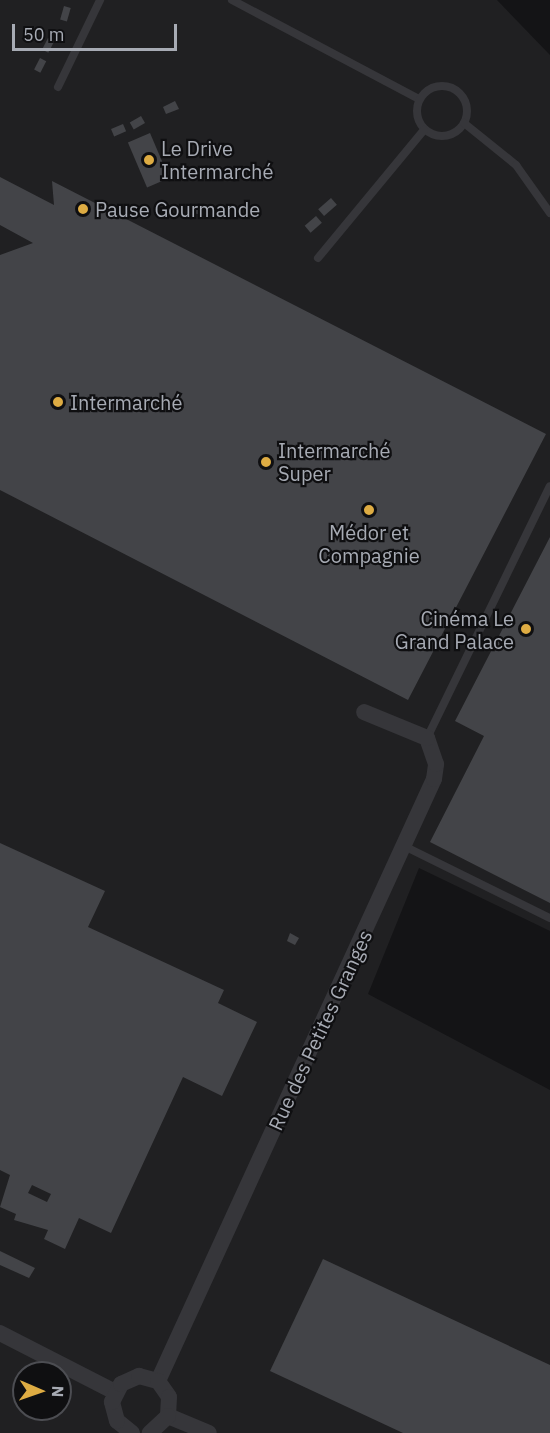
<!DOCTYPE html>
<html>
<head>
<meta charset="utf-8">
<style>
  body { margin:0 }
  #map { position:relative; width:550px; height:1433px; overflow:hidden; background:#141416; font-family:"IBM Plex Sans",sans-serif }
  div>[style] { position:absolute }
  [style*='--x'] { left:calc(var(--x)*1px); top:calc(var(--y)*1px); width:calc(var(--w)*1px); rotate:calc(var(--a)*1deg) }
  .built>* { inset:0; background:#202022 }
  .building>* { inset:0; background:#434448; transform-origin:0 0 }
  .service>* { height:8px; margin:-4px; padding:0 4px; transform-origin:4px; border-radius:4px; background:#36363a }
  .service>.ring { margin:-4px; padding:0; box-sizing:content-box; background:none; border:8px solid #36363a; border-radius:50% }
  .minor>* { height:16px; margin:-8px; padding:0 8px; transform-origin:8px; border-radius:8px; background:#36363a }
  .dots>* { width:16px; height:16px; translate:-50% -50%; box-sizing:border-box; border:3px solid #0f0f11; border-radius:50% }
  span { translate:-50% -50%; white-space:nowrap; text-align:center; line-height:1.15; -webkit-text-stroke:4.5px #0f0f11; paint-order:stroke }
  .poi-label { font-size:20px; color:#a7abb4 }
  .left { translate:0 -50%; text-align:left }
  .right { translate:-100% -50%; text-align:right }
  .street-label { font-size:20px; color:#a7abb4 }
  .north { position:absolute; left:12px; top:1361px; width:60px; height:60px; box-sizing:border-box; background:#0f0f11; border:2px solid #4c4d52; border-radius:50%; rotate:92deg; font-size:16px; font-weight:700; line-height:24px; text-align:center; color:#a7abb4 }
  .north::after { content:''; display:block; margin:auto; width:21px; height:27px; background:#deac43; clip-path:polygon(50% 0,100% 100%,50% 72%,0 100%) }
  .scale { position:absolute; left:12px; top:24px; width:165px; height:27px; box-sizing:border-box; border:3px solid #a7abb4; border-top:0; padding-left:8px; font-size:18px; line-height:21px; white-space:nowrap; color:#a7abb4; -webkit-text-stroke:4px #0f0f11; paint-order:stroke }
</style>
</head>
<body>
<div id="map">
  <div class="built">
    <div style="clip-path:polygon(evenodd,0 0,497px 0,550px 55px,550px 931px,419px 868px,368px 994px,550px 1090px,550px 1433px,0 1433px,0 0,24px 1373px,60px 1373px,60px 1409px,24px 1409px,24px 1373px)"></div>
  </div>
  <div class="building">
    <div style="left:64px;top:6px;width:7px;height:14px;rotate:16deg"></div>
    <div style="left:48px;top:38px;width:7px;height:13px;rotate:27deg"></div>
    <div style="left:40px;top:58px;width:7px;height:13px;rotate:27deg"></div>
    <div style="clip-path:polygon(175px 101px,179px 109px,166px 114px,163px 107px)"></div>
    <div style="left:141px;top:116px;width:8px;height:13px;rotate:60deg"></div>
    <div style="left:123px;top:124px;width:8px;height:13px;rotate:67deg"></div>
    <div style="left:150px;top:133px;width:49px;height:24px;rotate:67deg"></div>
    <div style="clip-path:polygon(0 177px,54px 205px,52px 181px,546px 434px,408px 700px,0 490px,0 255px,33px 243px,0 225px)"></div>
    <div style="left:331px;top:198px;width:9px;height:17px;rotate:49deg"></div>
    <div style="left:187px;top:205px;width:12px;height:8px;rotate:5deg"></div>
    <div style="left:316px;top:216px;width:9px;height:15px;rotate:49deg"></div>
    <div style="clip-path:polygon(550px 537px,550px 903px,430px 842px,484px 736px,455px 721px)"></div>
    <div style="clip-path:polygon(evenodd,0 843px,105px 891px,88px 927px,224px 990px,218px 1003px,257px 1022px,222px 1096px,183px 1077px,111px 1233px,79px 1218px,65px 1249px,44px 1239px,48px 1230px,14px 1220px,16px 1214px,0 1207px,10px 1175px,0 1170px,0 843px,32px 1185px,51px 1194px,47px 1202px,28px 1193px,32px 1185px)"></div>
    <div style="clip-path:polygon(290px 933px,299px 938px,295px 945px,287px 941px)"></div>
    <div style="clip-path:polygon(0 1251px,35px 1268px,29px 1278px,0 1265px)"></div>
    <div style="clip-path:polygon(323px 1259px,550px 1365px,550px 1433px,403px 1433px,270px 1371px)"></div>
  </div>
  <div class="service">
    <div style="--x:232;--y:0;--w:212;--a:27.9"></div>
    <div class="ring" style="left:417px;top:86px;width:42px;height:42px"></div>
    <div style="--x:58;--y:87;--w:97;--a:-64.2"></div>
    <div style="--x:464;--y:123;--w:67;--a:38.9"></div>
    <div style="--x:516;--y:165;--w:59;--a:54.7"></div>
    <div style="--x:318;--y:258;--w:166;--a:-50.4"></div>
    <div style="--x:427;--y:738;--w:280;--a:-64"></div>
    <div style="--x:404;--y:846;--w:163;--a:26.3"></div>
  </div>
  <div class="minor">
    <div style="--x:0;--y:1333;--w:129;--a:27.2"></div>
    <div style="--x:158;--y:1381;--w:662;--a:-65.37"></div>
    <div style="--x:434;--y:779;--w:15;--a:-82"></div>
    <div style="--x:436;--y:764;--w:28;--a:-109"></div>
    <div style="--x:427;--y:738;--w:68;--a:-157.6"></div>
    <div style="--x:168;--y:1416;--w:44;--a:22.5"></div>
    <div style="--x:132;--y:1433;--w:19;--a:-141"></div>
    <div style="--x:117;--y:1421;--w:20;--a:-105"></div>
    <div style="--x:112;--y:1402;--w:20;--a:-63"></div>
    <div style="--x:121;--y:1384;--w:20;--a:-24"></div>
    <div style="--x:139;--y:1376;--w:20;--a:15"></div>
    <div style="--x:158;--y:1381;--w:19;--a:55"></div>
    <div style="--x:169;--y:1397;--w:19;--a:93"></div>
    <div style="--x:168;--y:1416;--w:25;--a:137"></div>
  </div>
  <div class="dots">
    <div style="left:149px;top:160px;background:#deac43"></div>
    <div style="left:83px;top:209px;background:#deac43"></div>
    <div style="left:58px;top:402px;background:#deac43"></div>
    <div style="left:266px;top:462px;background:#deac43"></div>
    <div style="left:369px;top:510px;background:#deac43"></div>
    <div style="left:526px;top:629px;background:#deac43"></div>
  </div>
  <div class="poi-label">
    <span class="left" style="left:161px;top:160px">Le Drive<br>Intermarché</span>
    <span class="left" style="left:95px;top:209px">Pause Gourmande</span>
    <span class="left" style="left:70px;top:402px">Intermarché</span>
    <span class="left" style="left:278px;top:462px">Intermarché<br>Super</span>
    <span style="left:369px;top:544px">Médor et<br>Compagnie</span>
    <span class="right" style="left:514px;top:630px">Cinéma Le<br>Grand Palace</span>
  </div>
  <div class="street-label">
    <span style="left:320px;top:1030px;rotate:-65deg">Rue des Petites Granges</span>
  </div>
  <div class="north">N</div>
  <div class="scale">50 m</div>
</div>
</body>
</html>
